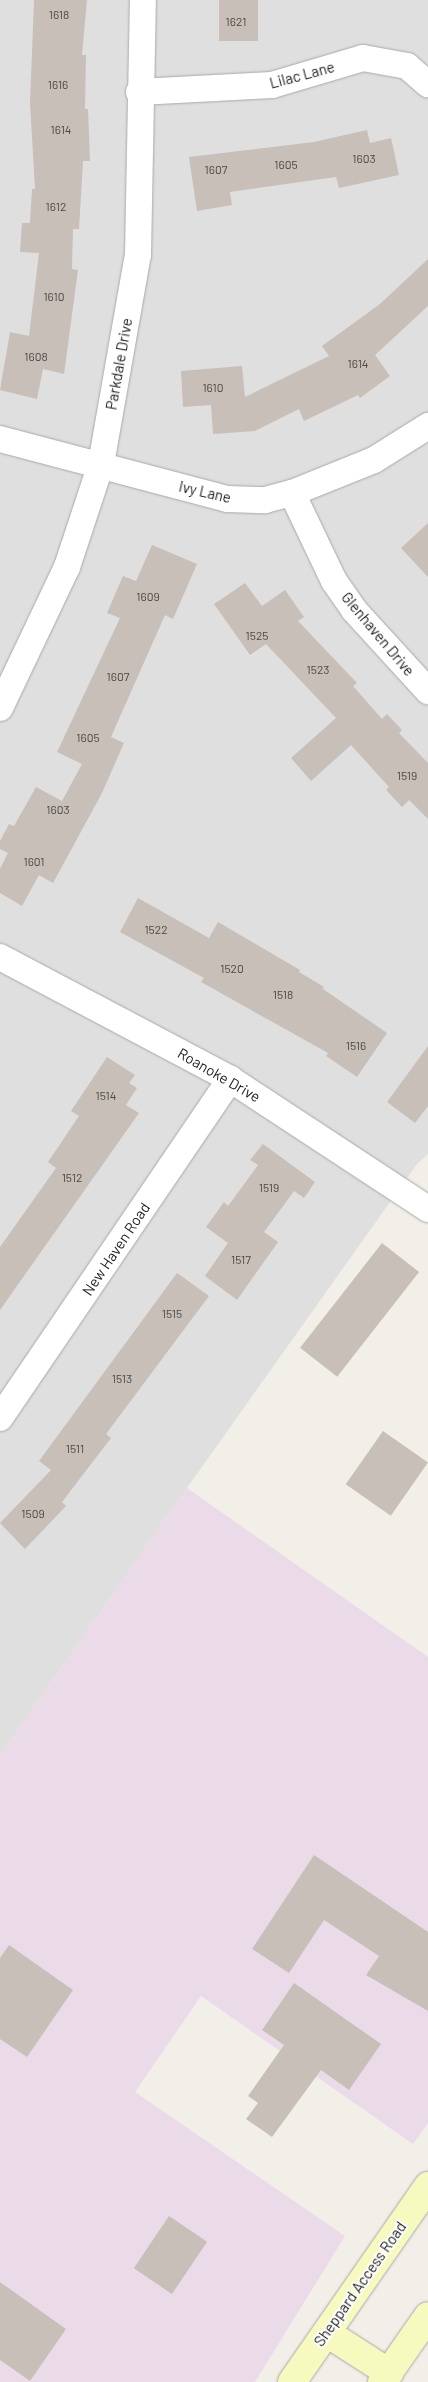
<!DOCTYPE html>
<html>
<head>
<meta charset="utf-8">
<style>
  body { margin:0 }
  #map { position:relative; width:428px; height:2382px; overflow:hidden; background:#f2efe9; font-family:Barlow,sans-serif }
  div>[style] { position:absolute }
  [style*='--x'] { left:calc(var(--x)*1px); top:calc(var(--y)*1px); width:calc(var(--w)*1px); rotate:calc(var(--a)*1deg) }
  .residential>* { inset:0; background:#e0dfdf }
  .industrial>* { inset:0; background:#ebdbe8 }
  .building>* { inset:0; background:#c7bfb8; transform-origin:0 0 }
  .roads { filter:drop-shadow(0 0 1px #a9a9a9) drop-shadow(0 0 1px #a9a9a9) }
  .street>* { height:26px; margin:-13px; padding:0 13px; transform-origin:13px; border-radius:13px; background:#fff }
  .secondary>* { height:28px; margin:-14px; padding:0 14px; transform-origin:14px; border-radius:14px; background:#f7fabf }
  span { translate:-50% -50%; white-space:nowrap; text-align:center; line-height:1.15; -webkit-text-stroke:4px #fff; paint-order:stroke }
  .number-label { font-size:12px; color:#4b4948 }
  .number-label span { -webkit-text-stroke-width:0 }
  .street-label { font-size:15px; color:#222 }
</style>
</head>
<body>
<div id="map">
  <div class="residential">
    <div style="clip-path:polygon(0 0,428px 0,428px 1154px,417px 1164px,187px 1488px,0 1756px)"></div>
  </div>
  <div class="industrial">
    <div style="clip-path:polygon(187px 1488px,428px 1657px,428px 2123px,413px 2144px,201px 1996px,135px 2092px,345px 2236px,255px 2382px,0 2382px,0 1756px)"></div>
  </div>
  <div class="building">
    <div style="clip-path:polygon(34px 0,87px 0,82px 55px,86px 55px,85px 109px,88px 109px,90px 161px,83px 161px,79px 229px,73px 229px,72px 269px,78px 270px,64px 374px,43px 369px,37px 399px,0 390px,10px 332px,29px 336px,39px 253px,20px 252px,22px 223px,30px 223px,32px 189px,35px 189px,30px 103px)"></div>
    <div style="left:219px;top:0;width:39px;height:41px"></div>
    <div style="clip-path:polygon(367px 130px,370px 143px,391px 138px,399px 175px,339px 188px,336px 177px,230px 192px,232px 205px,197px 211px,189px 157px,314px 142px)"></div>
    <div style="clip-path:polygon(428px 259px,428px 306px,375px 355px,390px 376px,360px 398px,358px 395px,304px 421px,299px 409px,255px 431px,213px 434px,211px 405px,183px 407px,181px 371px,242px 366px,245px 397px,329px 356px,322px 346px,380px 304px)"></div>
    <div style="clip-path:polygon(428px 523px,428px 577px,401px 548px)"></div>
    <div style="clip-path:polygon(152px 545px,197px 564px,173px 619px,165px 615px,111px 737px,124px 743px,102px 793px,53px 883px,39px 875px,22px 906px,0 893px,0 869px,8px 853px,0 849px,0 841px,9px 824px,14px 826px,36px 787px,62px 801px,82px 764px,57px 752px,120px 618px,107px 613px,123px 576px,136px 581px)"></div>
    <div style="clip-path:polygon(245px 583px,262px 606px,285px 590px,304px 617px,298px 621px,357px 683px,353px 686px,382px 719px,387px 714px,402px 730px,399px 733px,428px 763px,428px 819px,409px 800px,402px 807px,386px 790px,389px 787px,351px 745px,311px 781px,291px 758px,336px 718px,266px 644px,250px 655px,214px 604px)"></div>
    <div style="clip-path:polygon(138px 898px,209px 938px,218px 922px,300px 970px,299px 972px,324px 987px,323px 989px,387px 1033px,357px 1077px,326px 1056px,328px 1053px,201px 982px,204px 978px,120px 932px)"></div>
    <div style="clip-path:polygon(428px 1046px,428px 1106px,415px 1123px,387px 1102px)"></div>
    <div style="clip-path:polygon(107px 1057px,135px 1075px,129px 1083px,137px 1088px,126px 1105px,139px 1113px,0 1310px,0 1247px,56px 1168px,48px 1162px,79px 1116px,71px 1111px)"></div>
    <div style="clip-path:polygon(263px 1144px,315px 1182px,304px 1198px,294px 1191px,264px 1232px,278px 1242px,237px 1300px,205px 1276px,228px 1243px,206px 1227px,224px 1202px,228px 1206px,258px 1165px,250px 1160px)"></div>
    <div style="left:382px;top:1243px;width:47px;height:133px;rotate:38deg"></div>
    <div style="clip-path:polygon(177px 1273px,209px 1296px,106px 1434px,111px 1438px,62px 1502px,66px 1506px,25px 1549px,0 1523px,51px 1470px,39px 1461px)"></div>
    <div style="left:383px;top:1431px;width:55px;height:65px;rotate:35deg"></div>
    <div style="clip-path:polygon(314px 1855px,428px 1932px,428px 2011px,366px 1975px,379px 1956px,324px 1920px,289px 1973px,252px 1949px)"></div>
    <div style="clip-path:polygon(9px 1945px,73px 1990px,27px 2057px,0 2039px,0 1958px)"></div>
    <div style="clip-path:polygon(294px 1983px,381px 2044px,349px 2090px,321px 2070px,272px 2137px,246px 2119px,258px 2103px,248px 2096px,284px 2045px,262px 2030px)"></div>
    <div style="left:169px;top:2216px;width:46px;height:63px;rotate:34deg"></div>
    <div style="clip-path:polygon(0 2282px,66px 2329px,30px 2381px,0 2360px)"></div>
  </div>
  <div class="roads">
    <div class="street">
      <div style="--x:139;--y:92;--w:133;--a:-3"></div>
      <div style="--x:272;--y:85;--w:95;--a:-16.5"></div>
      <div style="--x:363;--y:58;--w:45;--a:10.3"></div>
      <div style="--x:407;--y:66;--w:28;--a:41"></div>
      <div style="--x:0;--y:439;--w:235;--a:14.8"></div>
      <div style="--x:227;--y:499;--w:38;--a:2"></div>
      <div style="--x:265;--y:500;--w:28;--a:-15"></div>
      <div style="--x:292;--y:493;--w:88;--a:-21.9"></div>
      <div style="--x:374;--y:460;--w:64;--a:-32.2"></div>
      <div style="--x:292;--y:493;--w:98;--a:64.5"></div>
      <div style="--x:334;--y:581;--w:35;--a:55"></div>
      <div style="--x:354;--y:610;--w:110;--a:47.6"></div>
      <div style="--x:0;--y:708;--w:156;--a:-64.6"></div>
      <div style="--x:67;--y:567;--w:108;--a:-71.7"></div>
      <div style="--x:101;--y:464;--w:212;--a:-80"></div>
      <div style="--x:138;--y:255;--w:255;--a:-88.9"></div>
      <div style="--x:0;--y:957;--w:260;--a:27.9"></div>
      <div style="--x:230;--y:1079;--w:237;--a:33.3"></div>
      <div style="--x:0;--y:1418;--w:410;--a:-55.8"></div>
    </div>
    <div class="secondary">
      <div style="--x:327;--y:2333;--w:74;--a:32.8"></div>
      <div style="--x:292;--y:2382;--w:239;--a:-55.2"></div>
      <div style="--x:382;--y:2382;--w:80;--a:-55.1"></div>
    </div>
  </div>
  <div class="number-label">
    <span style="left:59px;top:15px">1618</span>
    <span style="left:236px;top:22px">1621</span>
    <span style="left:58px;top:85px">1616</span>
    <span style="left:61px;top:130px">1614</span>
    <span style="left:364px;top:159px">1603</span>
    <span style="left:286px;top:165px">1605</span>
    <span style="left:216px;top:170px">1607</span>
    <span style="left:56px;top:207px">1612</span>
    <span style="left:54px;top:297px">1610</span>
    <span style="left:36px;top:357px">1608</span>
    <span style="left:358px;top:364px">1614</span>
    <span style="left:213px;top:388px">1610</span>
    <span style="left:148px;top:597px">1609</span>
    <span style="left:257px;top:636px">1525</span>
    <span style="left:318px;top:670px">1523</span>
    <span style="left:118px;top:677px">1607</span>
    <span style="left:88px;top:738px">1605</span>
    <span style="left:407px;top:776px">1519</span>
    <span style="left:58px;top:810px">1603</span>
    <span style="left:34px;top:862px">1601</span>
    <span style="left:156px;top:930px">1522</span>
    <span style="left:232px;top:969px">1520</span>
    <span style="left:283px;top:995px">1518</span>
    <span style="left:356px;top:1046px">1516</span>
    <span style="left:106px;top:1096px">1514</span>
    <span style="left:72px;top:1178px">1512</span>
    <span style="left:269px;top:1188px">1519</span>
    <span style="left:241px;top:1260px">1517</span>
    <span style="left:172px;top:1314px">1515</span>
    <span style="left:122px;top:1379px">1513</span>
    <span style="left:75px;top:1449px">1511</span>
    <span style="left:33px;top:1514px">1509</span>
  </div>
  <div class="street-label">
    <span style="left:302px;top:75px;rotate:-15deg">Lilac Lane</span>
    <span style="left:119px;top:364px;rotate:-80deg">Parkdale Drive</span>
    <span style="left:205px;top:492px;rotate:13deg">Ivy Lane</span>
    <span style="left:378px;top:634px;rotate:50deg">Glenhaven Drive</span>
    <span style="left:219px;top:1075px;rotate:30deg">Roanoke Drive</span>
    <span style="left:116px;top:1249px;rotate:-56deg">New Haven Road</span>
    <span style="left:360px;top:2284px;rotate:-55deg">Sheppard Access Road</span>
  </div>
</div>
</body>
</html>
